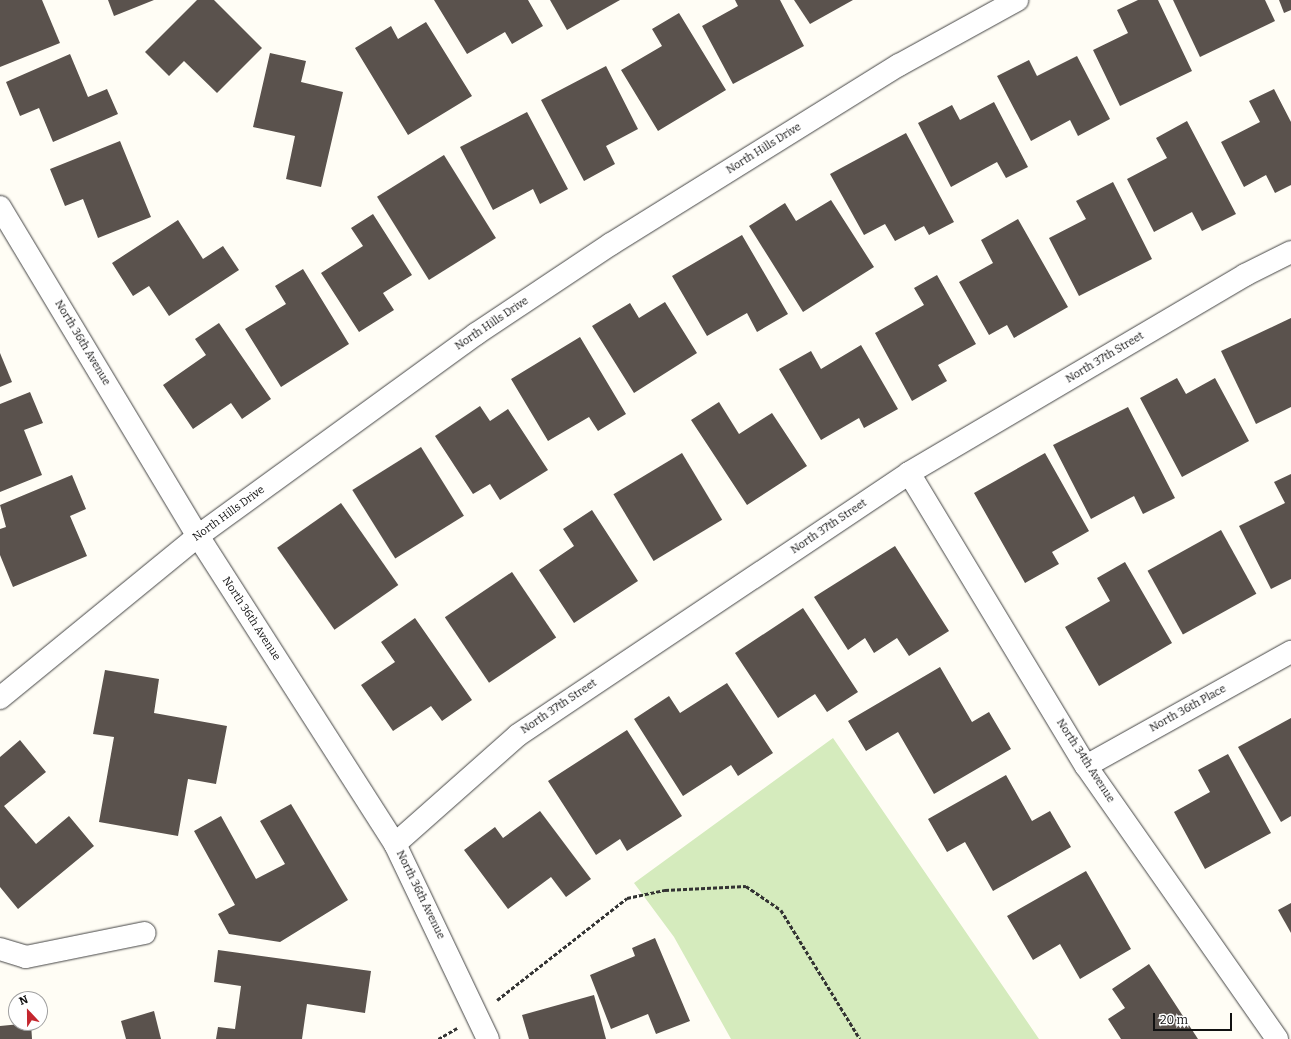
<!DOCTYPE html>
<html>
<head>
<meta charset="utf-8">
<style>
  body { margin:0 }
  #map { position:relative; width:1291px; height:1039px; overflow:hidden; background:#fffdf5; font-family:Bitter,serif }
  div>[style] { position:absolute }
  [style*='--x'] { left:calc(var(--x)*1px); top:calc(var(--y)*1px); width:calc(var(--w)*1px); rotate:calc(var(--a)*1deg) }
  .green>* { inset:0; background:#d5ebbd }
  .building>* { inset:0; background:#5a524d; transform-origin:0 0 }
  .path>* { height:2.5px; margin-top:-1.25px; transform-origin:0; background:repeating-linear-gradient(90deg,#333 0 4px,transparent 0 6px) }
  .roads { filter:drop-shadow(0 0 1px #444) drop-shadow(0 0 1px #444) }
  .minor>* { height:22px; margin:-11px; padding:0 11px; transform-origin:11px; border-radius:11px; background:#fff }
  span { translate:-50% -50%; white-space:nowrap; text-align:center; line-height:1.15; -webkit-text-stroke:4px #fff; paint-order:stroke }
  .street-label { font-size:11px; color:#111 }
  .north { position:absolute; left:8px; top:991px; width:40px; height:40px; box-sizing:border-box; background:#fff; border:1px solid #a0a0a0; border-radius:50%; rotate:338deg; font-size:11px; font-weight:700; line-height:16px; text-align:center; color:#111 }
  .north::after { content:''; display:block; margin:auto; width:14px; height:18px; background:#c4262e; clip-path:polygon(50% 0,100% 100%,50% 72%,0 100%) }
  .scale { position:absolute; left:1153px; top:1013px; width:79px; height:18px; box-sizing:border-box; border:2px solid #111; border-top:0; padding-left:5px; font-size:12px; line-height:14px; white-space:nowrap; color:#111; -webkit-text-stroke:3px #fff; paint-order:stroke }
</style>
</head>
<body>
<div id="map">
  <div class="green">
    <div style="clip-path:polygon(833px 738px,1039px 1039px,731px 1039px,674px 937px,634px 883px)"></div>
  </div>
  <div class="building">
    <div style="clip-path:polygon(0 0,42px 0,60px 43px,0 67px)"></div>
    <div style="clip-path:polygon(108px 0,154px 0,114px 16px)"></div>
    <div style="clip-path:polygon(197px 0,214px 0,262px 48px,217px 93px,184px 61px,169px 76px,145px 52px)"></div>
    <div style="clip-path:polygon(434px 0,528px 0,543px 26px,512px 44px,505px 32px,467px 54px)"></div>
    <div style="clip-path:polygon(550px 0,620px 0,567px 30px)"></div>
    <div style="clip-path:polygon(735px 0,780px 0,804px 46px,733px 84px,702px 26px,738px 6px)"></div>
    <div style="clip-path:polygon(794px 0,853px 0,810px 24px)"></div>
    <div style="clip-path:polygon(1138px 0,1158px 0,1192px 71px,1120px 106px,1093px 50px,1128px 33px,1117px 10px)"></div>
    <div style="clip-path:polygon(1173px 0,1265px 0,1275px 21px,1200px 57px)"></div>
    <div style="clip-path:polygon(1279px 0,1291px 0,1291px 10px,1284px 13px)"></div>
    <div style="clip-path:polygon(679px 13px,726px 90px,658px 131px,621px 70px,662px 46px,652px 29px)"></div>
    <div style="clip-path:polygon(426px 22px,472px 96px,408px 135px,355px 48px,391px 26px,398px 39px)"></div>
    <div style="clip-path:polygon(270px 53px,306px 61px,301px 82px,343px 92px,321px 187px,286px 179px,295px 136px,253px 127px)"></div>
    <div style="clip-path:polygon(70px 54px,88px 97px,107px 89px,118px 114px,53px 142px,39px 108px,20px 116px,6px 82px)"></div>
    <div style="clip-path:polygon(1077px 56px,1110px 119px,1078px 136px,1070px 120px,1031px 141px,997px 76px,1029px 60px,1037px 76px)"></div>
    <div style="clip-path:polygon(606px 66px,638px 129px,606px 146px,615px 164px,584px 181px,541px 100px)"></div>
    <div style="clip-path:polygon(1274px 89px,1291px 122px,1291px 185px,1275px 193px,1266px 175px,1244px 187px,1221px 142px,1260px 122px,1249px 101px)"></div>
    <div style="clip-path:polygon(994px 102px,1028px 167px,1006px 178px,997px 162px,951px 187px,918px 123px,952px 105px,960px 120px)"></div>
    <div style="clip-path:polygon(527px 112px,568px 189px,540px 204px,533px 189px,493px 210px,460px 147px)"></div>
    <div style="clip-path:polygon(1187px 121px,1236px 214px,1202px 231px,1192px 212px,1154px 232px,1127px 179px,1167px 158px,1156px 138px)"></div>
    <div style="clip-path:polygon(906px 133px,954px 222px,929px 235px,924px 226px,895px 241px,885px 224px,864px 235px,830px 174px)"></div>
    <div style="clip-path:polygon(120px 141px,151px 217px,98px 238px,83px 199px,65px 206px,50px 169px)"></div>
    <div style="left:444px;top:155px;width:98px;height:79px;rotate:58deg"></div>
    <div style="clip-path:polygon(1113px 182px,1152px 259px,1079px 296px,1049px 238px,1086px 219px,1076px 201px)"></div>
    <div style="clip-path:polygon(831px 200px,874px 267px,803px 312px,749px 226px,785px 203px,796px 221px)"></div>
    <div style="clip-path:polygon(373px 214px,412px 275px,383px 293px,394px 310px,359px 332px,321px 273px,363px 246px,351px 228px)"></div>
    <div style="clip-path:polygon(1018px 219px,1068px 307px,1014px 338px,1007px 325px,989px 335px,959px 282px,993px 263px,981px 240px)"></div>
    <div style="clip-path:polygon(178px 220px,203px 259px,223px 246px,239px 270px,169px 316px,149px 286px,133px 296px,112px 263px)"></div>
    <div style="clip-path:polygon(742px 235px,788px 314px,757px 332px,747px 313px,707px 336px,672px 276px)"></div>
    <div style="clip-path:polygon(303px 269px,349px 344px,281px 387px,245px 329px,286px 304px,275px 286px)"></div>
    <div style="clip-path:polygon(937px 275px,976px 344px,938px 365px,947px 381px,912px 401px,875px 333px,924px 305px,914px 288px)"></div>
    <div style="clip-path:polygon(665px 302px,697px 353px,634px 393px,592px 326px,630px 303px,639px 318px)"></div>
    <div style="clip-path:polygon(1291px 318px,1291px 407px,1256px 424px,1221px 351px)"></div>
    <div style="clip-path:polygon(219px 323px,271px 399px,242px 419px,231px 403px,193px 429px,163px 385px,206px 355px,195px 339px)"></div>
    <div style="clip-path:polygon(580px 337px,626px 414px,598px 431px,589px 417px,548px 441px,511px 379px)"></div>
    <div style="clip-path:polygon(861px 345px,898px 409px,864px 428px,859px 418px,821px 440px,779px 369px,811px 351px,821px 369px)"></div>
    <div style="clip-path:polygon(0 353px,12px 382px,0 387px)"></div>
    <div style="clip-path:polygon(1177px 378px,1186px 394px,1215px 378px,1249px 441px,1182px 477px,1140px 398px)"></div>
    <div style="clip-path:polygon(30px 392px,43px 423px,24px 430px,42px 475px,0 492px,0 404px)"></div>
    <div style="clip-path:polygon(719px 402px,739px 434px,772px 413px,807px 466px,747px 505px,691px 420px)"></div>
    <div style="clip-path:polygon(480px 406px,490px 421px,508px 409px,548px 470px,500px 500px,490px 484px,473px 494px,435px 436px)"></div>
    <div style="clip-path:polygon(1128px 407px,1175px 498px,1143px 514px,1134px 496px,1091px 519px,1053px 445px)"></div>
    <div style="left:421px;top:447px;width:81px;height:81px;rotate:58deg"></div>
    <div style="left:682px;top:453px;width:78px;height:80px;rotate:59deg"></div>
    <div style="clip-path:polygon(1045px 453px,1089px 531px,1052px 552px,1059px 564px,1025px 583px,974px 493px)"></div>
    <div style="clip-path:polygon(1291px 474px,1291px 579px,1271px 589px,1239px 526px,1285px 503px,1274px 482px)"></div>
    <div style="clip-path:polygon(72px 475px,86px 509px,70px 516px,87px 556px,13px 587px,0 555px,0 529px,6px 527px,0 505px)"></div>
    <div style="left:341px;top:503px;width:100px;height:78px;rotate:55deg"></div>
    <div style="clip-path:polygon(592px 510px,638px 581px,574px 623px,539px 570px,574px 546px,563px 529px)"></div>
    <div style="left:1221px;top:530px;width:73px;height:84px;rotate:61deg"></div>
    <div style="clip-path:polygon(895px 546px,949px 631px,909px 656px,897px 638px,874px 653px,865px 638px,848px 650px,814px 597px)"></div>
    <div style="clip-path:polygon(1125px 562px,1172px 643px,1099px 686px,1065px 627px,1110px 601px,1097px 578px)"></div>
    <div style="left:512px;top:572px;width:79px;height:81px;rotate:56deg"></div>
    <div style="clip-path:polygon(803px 608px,858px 692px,827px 712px,815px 694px,778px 718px,735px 653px)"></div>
    <div style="clip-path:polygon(415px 618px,472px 700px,442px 721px,431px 706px,393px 731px,361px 685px,395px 662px,381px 642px)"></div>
    <div style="clip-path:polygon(940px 667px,972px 722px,989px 712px,1011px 749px,934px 794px,898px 732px,866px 751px,848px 721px)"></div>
    <div style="clip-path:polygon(105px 670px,159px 679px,154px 713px,227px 726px,216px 784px,188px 779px,178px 836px,99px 822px,114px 737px,93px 734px)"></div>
    <div style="clip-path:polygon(727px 683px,773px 753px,738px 776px,731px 765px,683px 796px,634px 719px,669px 696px,680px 713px)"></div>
    <div style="clip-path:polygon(1291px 718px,1291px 816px,1281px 822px,1238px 747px)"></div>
    <div style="clip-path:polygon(627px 730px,682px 816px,627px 851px,620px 839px,596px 855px,548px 781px)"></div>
    <div style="clip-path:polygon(20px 740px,46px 772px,4px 806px,36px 844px,69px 816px,94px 846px,18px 909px,0 887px,0 757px)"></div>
    <div style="clip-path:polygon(1228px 754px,1271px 833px,1205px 869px,1174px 812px,1210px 792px,1198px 770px)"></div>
    <div style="clip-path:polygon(1006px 775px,1032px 821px,1050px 811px,1071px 847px,993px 891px,965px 842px,947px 852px,928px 819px)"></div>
    <div style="clip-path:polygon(291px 804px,348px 900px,280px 942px,229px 934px,218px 914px,235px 905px,194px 831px,221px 816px,256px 879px,285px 864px,260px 821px)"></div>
    <div style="clip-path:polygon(540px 811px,591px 879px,566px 897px,551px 877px,508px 909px,464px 850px,495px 827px,503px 838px)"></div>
    <div style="clip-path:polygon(1086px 871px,1131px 949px,1080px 979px,1060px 944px,1033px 960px,1007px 916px)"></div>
    <div style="clip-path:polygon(1291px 903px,1291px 933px,1278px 910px)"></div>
    <div style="clip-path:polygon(655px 938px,690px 1021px,656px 1034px,648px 1014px,611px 1029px,590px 975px,635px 956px,632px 948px)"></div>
    <div style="clip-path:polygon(218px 950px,371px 971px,365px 1013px,307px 1004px,302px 1039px,216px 1039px,218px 1027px,235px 1029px,241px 986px,214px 982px)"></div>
    <div style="clip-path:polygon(1149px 964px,1198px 1039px,1121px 1039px,1108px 1019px,1125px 1008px,1112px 989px)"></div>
    <div style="clip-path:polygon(594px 995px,606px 1039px,529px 1039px,522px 1015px)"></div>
    <div style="clip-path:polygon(154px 1011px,161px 1039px,126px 1039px,121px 1021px)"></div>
    <div style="clip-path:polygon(31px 1023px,32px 1039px,0 1039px,0 1026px)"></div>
  </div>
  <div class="path">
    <div style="--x:497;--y:1000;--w:165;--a:-38.1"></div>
    <div style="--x:627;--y:898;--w:39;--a:-12"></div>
    <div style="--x:665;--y:890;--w:81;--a:-2.8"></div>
    <div style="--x:746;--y:886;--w:42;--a:34.4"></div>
    <div style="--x:781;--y:910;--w:151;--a:58.5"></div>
    <div style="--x:438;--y:1039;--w:22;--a:-30"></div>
  </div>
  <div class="roads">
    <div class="minor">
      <div style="--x:0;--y:207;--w:384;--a:59"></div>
      <div style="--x:198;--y:536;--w:366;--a:57.4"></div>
      <div style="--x:395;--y:844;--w:216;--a:64.5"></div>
      <div style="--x:909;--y:473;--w:342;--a:58.9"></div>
      <div style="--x:1086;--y:766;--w:333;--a:55"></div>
      <div style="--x:0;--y:698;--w:256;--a:-39.3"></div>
      <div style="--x:198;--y:536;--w:344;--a:-36"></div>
      <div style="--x:476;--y:334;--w:162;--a:-33.7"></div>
      <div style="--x:611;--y:244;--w:339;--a:-31.9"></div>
      <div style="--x:899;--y:65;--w:135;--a:-28.8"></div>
      <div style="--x:1086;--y:766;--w:235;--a:-29.1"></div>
      <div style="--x:395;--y:844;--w:164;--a:-41.5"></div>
      <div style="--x:518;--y:735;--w:471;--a:-33.8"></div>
      <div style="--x:909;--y:473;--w:390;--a:-30.5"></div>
      <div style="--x:1245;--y:275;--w:51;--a:-26.6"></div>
      <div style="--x:0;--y:949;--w:27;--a:17"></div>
      <div style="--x:26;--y:957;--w:121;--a:-11.4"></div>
    </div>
  </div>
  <div class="street-label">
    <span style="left:764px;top:149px;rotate:-32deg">North Hills Drive</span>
    <span style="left:492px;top:324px;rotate:-34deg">North Hills Drive</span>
    <span style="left:82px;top:343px;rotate:59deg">North 36th Avenue</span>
    <span style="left:1105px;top:358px;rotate:-31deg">North 37th Street</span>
    <span style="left:229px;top:514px;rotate:-36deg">North Hills Drive</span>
    <span style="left:829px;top:527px;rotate:-34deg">North 37th Street</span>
    <span style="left:251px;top:619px;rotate:57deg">North 36th Avenue</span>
    <span style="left:559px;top:707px;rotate:-34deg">North 37th Street</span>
    <span style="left:1188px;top:709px;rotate:-29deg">North 36th Place</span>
    <span style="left:1085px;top:761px;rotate:57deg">North 34th Avenue</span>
    <span style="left:420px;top:895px;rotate:64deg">North 36th Avenue</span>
  </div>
  <div class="north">N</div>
  <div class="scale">20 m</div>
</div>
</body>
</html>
